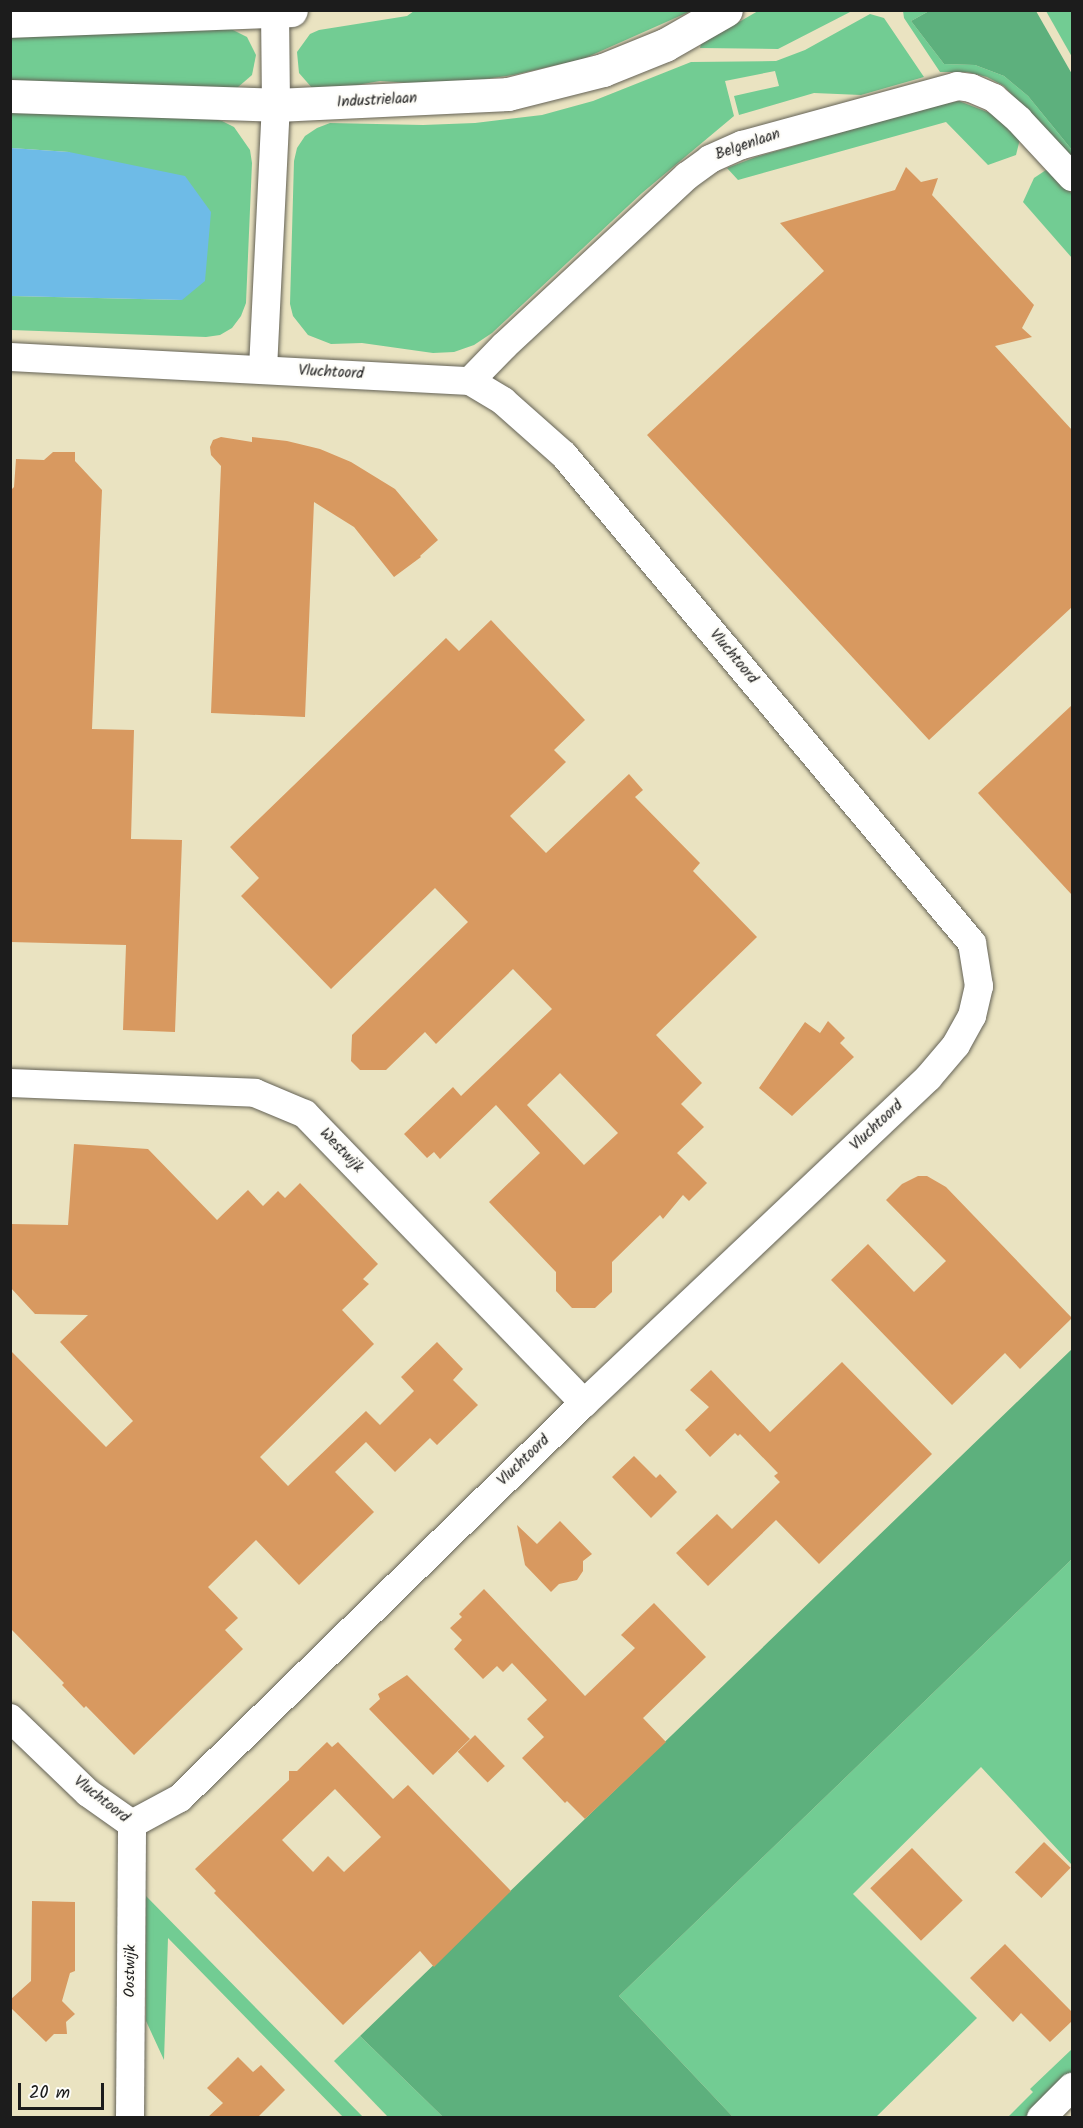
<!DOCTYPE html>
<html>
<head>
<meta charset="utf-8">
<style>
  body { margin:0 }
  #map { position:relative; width:1083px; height:2128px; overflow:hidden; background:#eae3c1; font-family:Kalam,sans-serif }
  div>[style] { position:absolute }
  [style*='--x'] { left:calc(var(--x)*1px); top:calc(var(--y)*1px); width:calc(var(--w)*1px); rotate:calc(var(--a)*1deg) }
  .green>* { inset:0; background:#72cc93 }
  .forest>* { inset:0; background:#5db07d }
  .water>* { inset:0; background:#6ebbe7 }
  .building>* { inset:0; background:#d89960; transform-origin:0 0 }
  .roads { filter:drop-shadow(0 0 2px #646256) drop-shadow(0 0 2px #646256) }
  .minor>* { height:28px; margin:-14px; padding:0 14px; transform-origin:14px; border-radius:14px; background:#fff }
  .secondary>* { height:33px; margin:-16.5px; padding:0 16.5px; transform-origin:16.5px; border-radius:16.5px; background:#fff }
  span { translate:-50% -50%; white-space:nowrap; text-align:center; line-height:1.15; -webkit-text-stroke:4.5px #fdfcf7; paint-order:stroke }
  .street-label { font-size:15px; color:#1c1c1c }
  .frame { position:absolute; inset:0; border:12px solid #1c1c1c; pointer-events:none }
  .scale { position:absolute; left:18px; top:2083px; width:86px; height:27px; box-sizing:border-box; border:3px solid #1c1c1c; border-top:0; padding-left:8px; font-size:18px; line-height:21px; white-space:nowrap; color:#1c1c1c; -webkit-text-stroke:4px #fdfcf7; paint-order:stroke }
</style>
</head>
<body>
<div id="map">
  <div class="green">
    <div style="clip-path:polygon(414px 11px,691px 11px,583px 59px,513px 75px,442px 85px,380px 81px,334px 89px,313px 89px,299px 73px,297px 52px,310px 34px,319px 30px,407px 16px)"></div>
    <div style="clip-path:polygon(758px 11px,758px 10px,852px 11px,778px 49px,700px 48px,701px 44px)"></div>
    <div style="clip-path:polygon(903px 11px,929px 11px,911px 21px,944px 64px,975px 65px,1004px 76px,1028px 96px,1072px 150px,1072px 160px,1004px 86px,987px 77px,967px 72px,940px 72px,904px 18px)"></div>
    <div style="clip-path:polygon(1046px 11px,1072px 11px,1072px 57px)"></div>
    <div style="clip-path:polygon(870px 14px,884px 18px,924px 77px,861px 95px,814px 93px,739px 115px,734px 96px,779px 86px,775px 71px,725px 81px,734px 116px,642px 193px,492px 333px,474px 345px,454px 352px,433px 353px,362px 343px,331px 344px,308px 335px,293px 316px,290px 304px,294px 161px,297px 148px,305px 136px,317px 128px,330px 123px,423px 125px,475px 123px,542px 115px,593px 101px,691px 62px,776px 61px,805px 50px)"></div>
    <div style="clip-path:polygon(229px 28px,247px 37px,256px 55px,252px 75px,237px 88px,11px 84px,11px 33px)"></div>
    <div style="clip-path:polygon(959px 101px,990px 113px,1020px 139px,1016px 155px,988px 165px,946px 122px,738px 180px,727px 168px,756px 157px,929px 107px)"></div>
    <div style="clip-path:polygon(11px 111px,209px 118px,222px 121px,234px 127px,250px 150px,252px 163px,246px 303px,241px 316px,232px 328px,220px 335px,206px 337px,11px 330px,11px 296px,182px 300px,69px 152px,11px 148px)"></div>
    <div style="clip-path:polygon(1046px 170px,1052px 171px,1072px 194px,1072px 258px,1023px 202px,1034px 178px)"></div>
    <div style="clip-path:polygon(1072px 1559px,1072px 1865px,981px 1767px,853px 1894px,977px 2018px,876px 2117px,733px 2117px,619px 1996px)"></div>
    <div style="clip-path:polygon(146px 1896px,363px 2117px,343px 2117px,168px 1938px,164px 2060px,146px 2021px)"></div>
    <div style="clip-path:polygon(360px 2036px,443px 2117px,388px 2117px,334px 2061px)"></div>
    <div style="clip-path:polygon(1072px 2049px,1072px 2075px,1029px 2117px,1007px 2118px,1033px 2092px,1030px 2089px)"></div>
  </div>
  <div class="forest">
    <div style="clip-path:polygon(929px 11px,1036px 11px,1072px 74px,1072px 150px,1028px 96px,1004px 76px,975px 65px,944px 64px,911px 21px)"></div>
    <div style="clip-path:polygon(1072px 1349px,1072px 1559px,619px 1996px,733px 2117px,443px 2117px,360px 2036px)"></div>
  </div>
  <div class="water">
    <div style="clip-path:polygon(11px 148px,69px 152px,185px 176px,211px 212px,205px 281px,182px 300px,11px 296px)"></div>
  </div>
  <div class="building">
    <div style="clip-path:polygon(906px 167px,921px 182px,938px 178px,932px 195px,1034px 305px,1022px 328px,1032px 337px,995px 346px,1072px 430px,1072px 607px,929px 740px,647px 435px,824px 271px,780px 223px,895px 190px)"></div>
    <div style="clip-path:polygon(221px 437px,252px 442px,252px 437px,287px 441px,320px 449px,351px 462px,395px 489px,438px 540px,420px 556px,421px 557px,394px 577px,354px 527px,314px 502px,305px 717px,211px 713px,221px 466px,211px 455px,210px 447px,213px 440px)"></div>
    <div style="clip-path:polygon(53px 452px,75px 452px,75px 461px,102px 490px,92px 729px,134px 730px,131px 839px,182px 840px,175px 1032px,123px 1030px,126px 945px,10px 942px,10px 491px,14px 487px,16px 459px,44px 460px)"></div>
    <div style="clip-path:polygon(evenodd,491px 620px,585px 720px,554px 750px,566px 762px,510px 816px,546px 853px,629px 774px,643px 790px,635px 797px,700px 863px,693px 871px,757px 937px,656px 1035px,702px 1083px,681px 1104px,704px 1127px,677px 1153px,707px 1183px,689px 1201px,683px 1195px,663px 1219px,660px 1215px,612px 1262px,612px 1292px,595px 1308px,572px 1308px,556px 1291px,556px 1272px,489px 1202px,540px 1153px,496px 1105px,440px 1159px,434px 1152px,427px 1158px,404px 1134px,453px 1087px,461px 1096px,552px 1009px,513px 969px,436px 1044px,425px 1032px,386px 1070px,360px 1070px,351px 1061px,352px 1035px,468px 922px,435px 888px,331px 989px,241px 896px,259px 878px,230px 847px,446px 638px,459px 651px,491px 620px,560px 1073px,618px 1133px,584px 1165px,527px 1105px,560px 1073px)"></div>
    <div style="clip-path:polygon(1072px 705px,1072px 895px,978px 793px)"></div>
    <div style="clip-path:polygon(828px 1021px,845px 1038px,840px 1043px,854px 1057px,792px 1116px,759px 1088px,805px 1022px,820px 1033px)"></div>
    <div style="clip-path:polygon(74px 1144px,148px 1149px,217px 1220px,248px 1190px,263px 1206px,278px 1191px,285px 1198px,300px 1183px,378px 1264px,363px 1279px,369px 1284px,342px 1310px,374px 1344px,260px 1457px,288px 1486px,366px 1411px,380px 1425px,414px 1391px,401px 1377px,437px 1342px,463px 1369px,453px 1380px,478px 1405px,437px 1445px,430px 1438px,395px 1472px,366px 1442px,335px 1472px,374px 1512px,299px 1585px,256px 1540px,208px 1587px,238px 1618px,225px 1630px,243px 1649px,134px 1755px,86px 1706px,84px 1708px,62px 1685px,64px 1683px,10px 1628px,10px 1350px,106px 1447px,133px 1421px,60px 1342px,88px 1315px,35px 1314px,10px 1287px,10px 1224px,68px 1225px)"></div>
    <div style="clip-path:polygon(918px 1176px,927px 1176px,946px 1187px,1072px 1318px,1020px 1369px,1005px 1353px,952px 1405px,831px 1280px,868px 1244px,914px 1292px,946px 1261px,886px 1200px,902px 1184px)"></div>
    <div style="clip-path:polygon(842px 1362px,932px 1454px,819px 1564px,776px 1520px,708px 1586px,676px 1553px,717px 1514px,732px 1529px,780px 1482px,774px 1476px,778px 1473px,740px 1434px,738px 1436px,735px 1433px,710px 1457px,685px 1430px,709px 1407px,690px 1390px,711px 1370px,770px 1432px)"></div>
    <div style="clip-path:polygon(634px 1456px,656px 1478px,660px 1474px,677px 1492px,651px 1518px,612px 1477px)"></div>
    <div style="clip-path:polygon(560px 1521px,592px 1554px,583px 1561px,583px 1571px,577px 1580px,559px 1584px,551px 1592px,525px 1565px,517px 1525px,537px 1544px)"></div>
    <div style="clip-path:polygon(484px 1589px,585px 1696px,635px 1648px,621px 1635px,654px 1603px,706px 1657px,643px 1718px,666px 1742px,585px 1819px,567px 1801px,565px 1803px,522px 1758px,544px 1737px,527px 1719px,547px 1700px,512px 1663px,503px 1672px,497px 1666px,483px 1679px,454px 1649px,462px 1640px,450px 1628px,462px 1617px,459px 1614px)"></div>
    <div style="clip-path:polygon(407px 1675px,470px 1739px,433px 1775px,369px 1709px,380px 1699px,378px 1694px)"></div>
    <div style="left:475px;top:1735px;width:43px;height:24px;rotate:46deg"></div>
    <div style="clip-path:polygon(evenodd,327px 1742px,332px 1747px,338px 1742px,393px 1799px,408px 1785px,511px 1891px,434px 1967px,420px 1951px,343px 2025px,214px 1893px,216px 1891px,195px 1869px,289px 1780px,289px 1771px,297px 1771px,327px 1742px,335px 1789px,381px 1837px,344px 1872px,328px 1856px,313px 1872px,282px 1840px,335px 1789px)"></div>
    <div style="left:1044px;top:1842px;width:37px;height:42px;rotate:44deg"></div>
    <div style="left:912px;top:1848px;width:73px;height:58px;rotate:46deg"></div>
    <div style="clip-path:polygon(32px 1901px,75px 1902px,75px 1971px,70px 1973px,62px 2001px,75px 2014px,66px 2022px,67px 2034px,54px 2034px,46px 2042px,10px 2007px,10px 2000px,31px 1981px)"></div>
    <div style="clip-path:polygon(1005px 1944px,1072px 2012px,1072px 2021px,1050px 2042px,1021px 2013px,1013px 2022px,970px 1978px)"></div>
    <div style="clip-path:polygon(238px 2057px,253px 2072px,261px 2065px,285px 2090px,257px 2118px,207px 2118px,223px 2103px,207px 2088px)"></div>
  </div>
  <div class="roads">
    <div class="minor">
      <div style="--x:10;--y:357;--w:461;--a:3"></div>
      <div style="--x:470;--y:381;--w:39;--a:31"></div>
      <div style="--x:503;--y:401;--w:81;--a:41.5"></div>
      <div style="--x:564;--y:455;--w:636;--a:50.1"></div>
      <div style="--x:972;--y:943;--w:44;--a:80.8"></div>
      <div style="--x:979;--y:986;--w:31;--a:103"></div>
      <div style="--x:972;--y:1016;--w:33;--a:119"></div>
      <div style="--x:956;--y:1045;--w:43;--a:130.3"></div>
      <div style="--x:928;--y:1078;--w:473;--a:136.6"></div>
      <div style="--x:584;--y:1403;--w:565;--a:135.65"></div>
      <div style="--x:180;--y:1798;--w:55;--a:151.6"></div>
      <div style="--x:132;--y:1824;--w:54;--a:-144.8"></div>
      <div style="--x:88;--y:1793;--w:108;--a:-136.1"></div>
      <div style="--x:263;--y:369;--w:264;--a:-87.2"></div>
      <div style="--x:276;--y:105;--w:93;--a:-90.6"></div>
      <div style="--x:470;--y:381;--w:49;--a:-45.8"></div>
      <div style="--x:504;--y:346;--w:250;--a:-42.9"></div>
      <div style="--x:687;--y:176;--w:29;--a:-36"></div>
      <div style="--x:710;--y:159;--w:35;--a:-24"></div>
      <div style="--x:742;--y:145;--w:223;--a:-15.3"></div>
      <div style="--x:957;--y:86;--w:14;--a:8"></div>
      <div style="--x:971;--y:88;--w:25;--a:23"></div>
      <div style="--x:994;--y:98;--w:33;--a:41"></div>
      <div style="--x:1019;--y:120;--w:78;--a:47.1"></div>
      <div style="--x:10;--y:1083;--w:245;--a:2.3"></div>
      <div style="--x:255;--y:1093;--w:54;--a:22.8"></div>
      <div style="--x:305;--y:1114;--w:402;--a:46"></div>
      <div style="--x:130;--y:2118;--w:294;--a:-89.6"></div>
      <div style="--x:1041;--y:2118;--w:44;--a:-45"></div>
    </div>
    <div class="secondary">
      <div style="--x:10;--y:21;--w:281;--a:-2.2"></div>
      <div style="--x:10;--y:96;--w:266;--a:1.9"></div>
      <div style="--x:276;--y:105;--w:232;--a:-2.7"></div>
      <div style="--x:508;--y:94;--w:98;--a:-14.2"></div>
      <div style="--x:603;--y:70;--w:67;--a:-22"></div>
      <div style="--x:665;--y:45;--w:70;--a:-29.8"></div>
    </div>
  </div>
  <div class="street-label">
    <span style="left:377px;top:101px;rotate:-3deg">Industrielaan</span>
    <span style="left:748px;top:145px;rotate:-19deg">Belgenlaan</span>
    <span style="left:331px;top:373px;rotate:3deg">Vluchtoord</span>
    <span style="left:733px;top:657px;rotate:50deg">Vluchtoord</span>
    <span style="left:877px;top:1126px;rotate:-43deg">Vluchtoord</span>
    <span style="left:341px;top:1151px;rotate:46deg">Westwijk</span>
    <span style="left:524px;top:1461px;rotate:-44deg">Vluchtoord</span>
    <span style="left:101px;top:1800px;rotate:38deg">Vluchtoord</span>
    <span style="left:131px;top:1971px;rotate:-89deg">Oostwijk</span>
  </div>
  <div class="frame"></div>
  <div class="scale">20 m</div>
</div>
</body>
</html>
